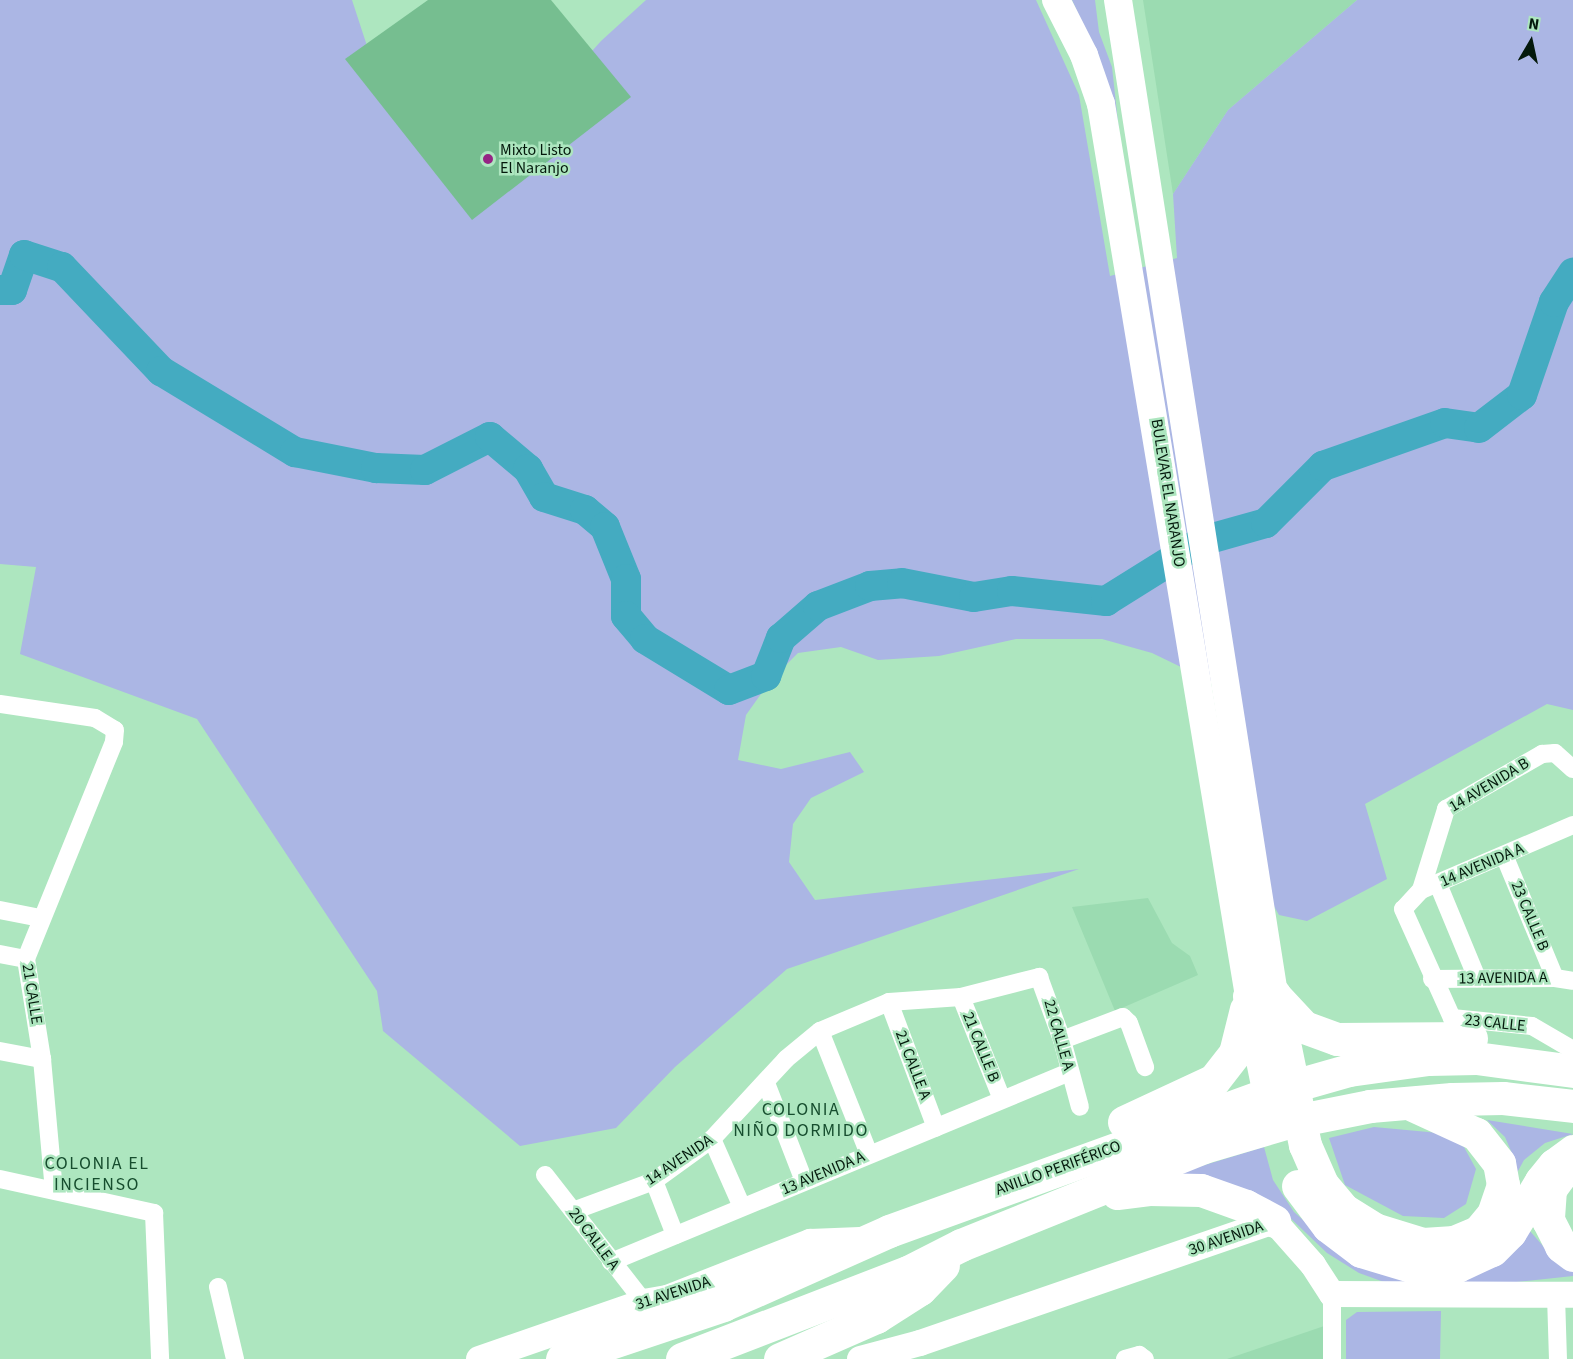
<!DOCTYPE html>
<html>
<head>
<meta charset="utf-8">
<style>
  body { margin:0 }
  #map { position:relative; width:1573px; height:1359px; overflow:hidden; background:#ade6bf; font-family:"Source Sans 3",sans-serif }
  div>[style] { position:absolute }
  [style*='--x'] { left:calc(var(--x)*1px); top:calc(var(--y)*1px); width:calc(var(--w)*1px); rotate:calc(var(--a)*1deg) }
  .built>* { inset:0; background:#9bdbb1 }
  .green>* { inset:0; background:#abb6e4 }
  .river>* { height:30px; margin:-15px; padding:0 15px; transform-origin:15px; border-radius:15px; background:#44abc1 }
  .building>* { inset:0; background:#76be90 }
  .street>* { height:18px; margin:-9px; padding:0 9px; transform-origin:9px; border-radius:9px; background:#fff }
  .secondary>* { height:26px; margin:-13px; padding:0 13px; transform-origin:13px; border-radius:13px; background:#fff }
  .primary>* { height:28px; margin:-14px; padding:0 14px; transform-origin:14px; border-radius:14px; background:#fff }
  .highway>* { height:33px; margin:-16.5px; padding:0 16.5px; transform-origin:16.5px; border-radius:16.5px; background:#fff }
  .dots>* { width:16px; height:16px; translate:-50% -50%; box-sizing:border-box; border:3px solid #ade6bf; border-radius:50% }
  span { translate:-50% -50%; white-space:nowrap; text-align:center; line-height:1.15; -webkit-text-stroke:5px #ade6bf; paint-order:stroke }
  .poi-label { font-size:16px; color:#04190c }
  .left { translate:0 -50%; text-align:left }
  .street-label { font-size:16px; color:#04190c }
  .neighbourhood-label { font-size:18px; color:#164d2e; letter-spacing:1.5px }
  .north { position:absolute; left:1501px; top:12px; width:60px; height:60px; -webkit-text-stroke:4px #ade6bf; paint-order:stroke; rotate:9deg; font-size:16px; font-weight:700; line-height:24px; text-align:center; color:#04190c }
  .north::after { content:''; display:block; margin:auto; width:21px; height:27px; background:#04190c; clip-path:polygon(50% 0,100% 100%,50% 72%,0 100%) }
</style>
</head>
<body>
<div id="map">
  <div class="built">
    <div style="clip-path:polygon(1143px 0,1357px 0,1228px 110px,1173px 194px)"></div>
    <div style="clip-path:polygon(1148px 898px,1172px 943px,1190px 956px,1198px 975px,1115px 1011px,1072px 907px)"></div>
    <div style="clip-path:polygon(1333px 1323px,1333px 1359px,1227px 1359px)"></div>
  </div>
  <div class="green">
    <div style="clip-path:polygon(0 0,352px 0,369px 52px,551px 97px,601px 41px,646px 0,1036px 0,1079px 95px,1110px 276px,1177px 258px,1173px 194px,1228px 110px,1357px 0,1573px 0,1573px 710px,1547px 704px,1365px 804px,1387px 879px,1307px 921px,1279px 915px,1259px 880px,1214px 683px,1152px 653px,1102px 639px,1016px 639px,939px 656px,878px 660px,841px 647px,798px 653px,771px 680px,746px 715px,738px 760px,781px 769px,850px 752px,864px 772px,811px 798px,793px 824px,789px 862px,815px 900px,1079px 869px,787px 969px,675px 1067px,616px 1128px,520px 1146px,383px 1031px,377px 991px,197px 719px,20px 654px,36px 567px,0 564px)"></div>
    <div style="clip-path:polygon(1072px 0,1095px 0,1099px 32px,1112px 67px,1120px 140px,1104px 71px)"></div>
    <div style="clip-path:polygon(1487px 1120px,1573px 1134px,1545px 1143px,1524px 1160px,1512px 1182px,1514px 1158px,1505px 1137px)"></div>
    <div style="clip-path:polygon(1374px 1127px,1439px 1133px,1464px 1147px,1476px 1169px,1466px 1204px,1444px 1218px,1403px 1216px,1345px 1185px,1329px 1138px)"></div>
    <div style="clip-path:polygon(1264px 1147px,1273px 1180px,1294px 1212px,1320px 1235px,1529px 1230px,1558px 1263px,1573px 1267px,1573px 1276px,1507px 1283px,1384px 1282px,1359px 1273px,1327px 1253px,1283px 1211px,1159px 1179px)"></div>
    <div style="clip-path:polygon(1441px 1311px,1440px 1359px,1346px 1359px,1346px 1320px,1357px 1312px)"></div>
  </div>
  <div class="river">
    <div style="--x:0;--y:290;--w:12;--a:0"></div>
    <div style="--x:12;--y:290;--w:37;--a:-71"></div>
    <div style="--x:24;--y:255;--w:40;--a:18"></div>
    <div style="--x:62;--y:267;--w:144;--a:46.4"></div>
    <div style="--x:161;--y:371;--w:157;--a:31.2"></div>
    <div style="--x:295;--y:452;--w:83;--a:11.2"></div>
    <div style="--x:376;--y:468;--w:49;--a:2.3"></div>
    <div style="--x:425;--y:470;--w:73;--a:-26.9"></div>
    <div style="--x:490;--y:437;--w:50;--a:40.1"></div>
    <div style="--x:528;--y:469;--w:32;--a:60"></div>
    <div style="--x:544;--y:497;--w:43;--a:17.6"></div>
    <div style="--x:585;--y:510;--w:26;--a:40"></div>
    <div style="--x:605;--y:527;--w:56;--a:68"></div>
    <div style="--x:626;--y:579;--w:37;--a:90"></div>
    <div style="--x:626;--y:616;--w:30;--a:50"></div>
    <div style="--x:645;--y:639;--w:98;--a:31.3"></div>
    <div style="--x:729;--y:690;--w:40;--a:-21"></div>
    <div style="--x:766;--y:676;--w:41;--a:-68.5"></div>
    <div style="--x:781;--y:638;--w:49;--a:-40.9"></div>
    <div style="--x:818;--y:606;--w:56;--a:-21"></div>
    <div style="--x:870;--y:586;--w:32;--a:-5"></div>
    <div style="--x:902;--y:583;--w:73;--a:11"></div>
    <div style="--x:974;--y:597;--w:38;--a:-9"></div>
    <div style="--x:1012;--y:591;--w:95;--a:6.1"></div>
    <div style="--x:1106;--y:601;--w:113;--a:-32"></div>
    <div style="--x:1202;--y:541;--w:66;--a:-15.7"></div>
    <div style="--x:1266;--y:523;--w:81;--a:-45"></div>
    <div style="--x:1323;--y:466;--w:129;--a:-19.4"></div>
    <div style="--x:1445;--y:423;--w:34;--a:8"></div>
    <div style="--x:1479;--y:428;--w:54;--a:-37.5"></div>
    <div style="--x:1522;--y:395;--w:98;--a:-71"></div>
    <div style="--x:1554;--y:302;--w:35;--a:-57"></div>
  </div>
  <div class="building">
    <div style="clip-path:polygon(428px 0,551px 0,631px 97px,472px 220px,345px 59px)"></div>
  </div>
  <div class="street">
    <div style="--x:0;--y:704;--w:96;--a:8.4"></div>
    <div style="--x:95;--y:718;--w:23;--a:31"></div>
    <div style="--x:115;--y:730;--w:12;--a:95"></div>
    <div style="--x:114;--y:742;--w:234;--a:112.1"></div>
    <div style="--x:26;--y:959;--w:101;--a:80.9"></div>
    <div style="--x:42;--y:1059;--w:132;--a:84.8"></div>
    <div style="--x:1573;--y:825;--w:165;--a:156.8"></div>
    <div style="--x:1421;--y:890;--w:26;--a:133"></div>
    <div style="--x:1403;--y:909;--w:120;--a:65.8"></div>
    <div style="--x:1452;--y:1018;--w:80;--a:5.7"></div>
    <div style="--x:1532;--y:1026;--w:48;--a:30.3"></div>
    <div style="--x:1504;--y:855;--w:133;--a:67.5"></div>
    <div style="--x:1438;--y:884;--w:102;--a:67.5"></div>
    <div style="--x:1421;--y:890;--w:85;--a:-72.8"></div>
    <div style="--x:1446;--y:809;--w:111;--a:-29.8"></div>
    <div style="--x:1542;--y:754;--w:13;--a:-4"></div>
    <div style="--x:1555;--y:753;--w:24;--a:42"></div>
    <div style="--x:0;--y:910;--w:41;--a:11.3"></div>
    <div style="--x:0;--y:954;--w:26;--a:11"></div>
    <div style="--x:1432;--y:979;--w:123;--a:-0.5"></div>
    <div style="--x:1555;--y:978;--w:18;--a:9"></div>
    <div style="--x:961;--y:997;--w:108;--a:68.2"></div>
    <div style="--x:889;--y:1002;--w:134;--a:69.5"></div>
    <div style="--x:820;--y:1031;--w:132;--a:68.3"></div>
    <div style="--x:1062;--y:1040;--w:65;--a:-20.7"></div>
    <div style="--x:1123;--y:1017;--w:8;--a:45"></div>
    <div style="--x:1129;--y:1023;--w:47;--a:70"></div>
    <div style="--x:0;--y:1051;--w:43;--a:10.8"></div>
    <div style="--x:766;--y:1083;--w:105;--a:68.8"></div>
    <div style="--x:712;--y:1139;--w:74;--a:66.2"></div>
    <div style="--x:545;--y:1175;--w:161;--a:52.1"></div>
    <div style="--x:0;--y:1179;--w:158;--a:12.4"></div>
    <div style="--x:154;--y:1213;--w:146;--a:87.6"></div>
    <div style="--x:654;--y:1181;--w:58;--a:68.7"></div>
    <div style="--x:573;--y:1211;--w:86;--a:-20.3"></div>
    <div style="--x:654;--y:1181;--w:72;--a:-35.9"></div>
    <div style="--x:712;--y:1139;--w:109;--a:-47.2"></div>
    <div style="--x:786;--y:1059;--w:44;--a:-39.5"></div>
    <div style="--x:820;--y:1031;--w:75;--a:-22.8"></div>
    <div style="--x:889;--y:1002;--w:72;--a:-4"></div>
    <div style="--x:961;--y:997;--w:81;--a:-14.4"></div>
    <div style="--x:1039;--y:977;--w:67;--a:69.9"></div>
    <div style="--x:1062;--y:1040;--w:69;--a:75"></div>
    <div style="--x:611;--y:1262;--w:496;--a:-22.5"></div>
    <div style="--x:218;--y:1287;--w:74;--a:76.7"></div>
    <div style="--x:1332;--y:1294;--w:65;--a:90"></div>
    <div style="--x:1556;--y:1296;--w:63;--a:88.2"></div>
    <div style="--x:1125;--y:1359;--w:15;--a:-16"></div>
    <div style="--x:1139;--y:1355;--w:7;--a:34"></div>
  </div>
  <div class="secondary">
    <div style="--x:479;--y:1359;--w:175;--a:-19.1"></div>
    <div style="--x:644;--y:1302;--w:23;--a:-10"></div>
    <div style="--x:667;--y:1298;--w:154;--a:-21.4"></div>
    <div style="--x:810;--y:1242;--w:50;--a:-2.3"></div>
    <div style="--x:860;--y:1359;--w:62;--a:-14.9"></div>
    <div style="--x:920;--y:1343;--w:374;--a:-19"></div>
    <div style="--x:1274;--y:1221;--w:59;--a:48.4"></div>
    <div style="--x:1313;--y:1265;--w:35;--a:57"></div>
    <div style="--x:1332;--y:1294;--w:241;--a:0.2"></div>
  </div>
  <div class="primary">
    <div style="--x:1056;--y:0;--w:62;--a:63"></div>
    <div style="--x:1084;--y:55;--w:52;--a:70.9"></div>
    <div style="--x:1101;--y:104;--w:904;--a:80.58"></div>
    <div style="--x:1118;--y:0;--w:1006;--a:81.08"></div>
  </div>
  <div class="highway">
    <div style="--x:1274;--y:994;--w:154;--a:78.4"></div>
    <div style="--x:1305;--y:1145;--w:43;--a:66.4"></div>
    <div style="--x:1322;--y:1184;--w:34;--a:50"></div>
    <div style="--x:1344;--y:1210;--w:36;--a:32"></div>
    <div style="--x:1374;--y:1229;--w:51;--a:17"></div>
    <div style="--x:1423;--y:1244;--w:31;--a:-4"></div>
    <div style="--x:1454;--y:1242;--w:26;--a:-23"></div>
    <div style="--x:1478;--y:1232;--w:23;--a:-50"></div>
    <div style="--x:1493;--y:1214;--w:31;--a:-71"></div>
    <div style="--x:1503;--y:1185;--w:22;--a:-100"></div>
    <div style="--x:1499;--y:1163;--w:37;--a:-128"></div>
    <div style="--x:1476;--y:1134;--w:69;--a:-155.3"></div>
    <div style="--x:1249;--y:996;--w:120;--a:78.5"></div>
    <div style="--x:1275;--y:996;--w:42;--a:46.9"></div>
    <div style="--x:1304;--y:1027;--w:35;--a:20"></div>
    <div style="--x:1337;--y:1039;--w:134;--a:-0.4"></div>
    <div style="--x:1124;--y:1122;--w:99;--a:-25"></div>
    <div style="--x:1214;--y:1080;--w:34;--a:-52"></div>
    <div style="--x:1235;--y:1053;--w:45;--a:-76"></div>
    <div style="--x:1561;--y:1174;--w:19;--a:126"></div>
    <div style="--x:1550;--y:1189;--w:31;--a:94"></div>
    <div style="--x:1548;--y:1220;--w:29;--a:63"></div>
    <div style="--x:1561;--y:1246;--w:15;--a:37"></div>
    <div style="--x:1298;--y:1186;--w:50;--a:53.1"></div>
    <div style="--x:1328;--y:1226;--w:41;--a:37.1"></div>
    <div style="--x:1361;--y:1251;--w:52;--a:16.7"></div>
    <div style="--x:1411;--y:1266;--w:46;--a:0"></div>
    <div style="--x:1457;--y:1266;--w:38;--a:-25"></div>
    <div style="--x:1492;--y:1250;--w:25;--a:-45"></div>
    <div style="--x:1510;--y:1232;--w:60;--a:-58.7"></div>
    <div style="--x:1541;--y:1181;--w:21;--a:-51"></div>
    <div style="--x:1554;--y:1165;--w:24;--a:-36"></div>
    <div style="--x:1117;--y:1193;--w:32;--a:-7"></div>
    <div style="--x:1149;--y:1189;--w:52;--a:1.1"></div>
    <div style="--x:1201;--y:1190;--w:48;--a:19.6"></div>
    <div style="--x:1246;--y:1206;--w:32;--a:28"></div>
    <div style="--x:562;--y:1359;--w:170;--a:-18.5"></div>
    <div style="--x:723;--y:1305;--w:182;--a:-24"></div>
    <div style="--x:889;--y:1231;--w:415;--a:-19.9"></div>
    <div style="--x:1279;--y:1090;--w:73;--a:-15.9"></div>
    <div style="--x:1349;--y:1070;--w:80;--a:-7.9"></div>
    <div style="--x:1428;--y:1059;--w:48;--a:-1.2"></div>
    <div style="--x:1476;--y:1058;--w:98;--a:7.6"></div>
    <div style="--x:682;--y:1359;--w:242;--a:-21.1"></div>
    <div style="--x:908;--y:1272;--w:59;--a:-27"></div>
    <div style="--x:961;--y:1245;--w:262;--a:-22"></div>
    <div style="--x:1204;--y:1147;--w:84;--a:-16.5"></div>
    <div style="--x:1285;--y:1123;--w:87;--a:-11.3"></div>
    <div style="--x:1370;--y:1106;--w:82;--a:-4.9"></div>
    <div style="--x:1452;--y:1099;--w:51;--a:-1.1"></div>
    <div style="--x:1503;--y:1098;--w:70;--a:6.5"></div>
    <div style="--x:780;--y:1359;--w:105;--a:-23.6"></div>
    <div style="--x:876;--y:1317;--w:52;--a:-32.5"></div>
    <div style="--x:920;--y:1289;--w:33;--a:-46"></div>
  </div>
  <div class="dots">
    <div style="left:488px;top:159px;background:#952584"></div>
  </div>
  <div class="poi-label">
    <span class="left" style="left:500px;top:159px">Mixto Listo<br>El Naranjo</span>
  </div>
  <div class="street-label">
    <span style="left:1168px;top:493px;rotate:81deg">BULEVAR EL NARANJO</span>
    <span style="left:1489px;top:785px;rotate:-31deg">14 AVENIDA B</span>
    <span style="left:1482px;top:865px;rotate:-23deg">14 AVENIDA A</span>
    <span style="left:1530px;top:916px;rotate:67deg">23 CALLE B</span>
    <span style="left:1503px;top:978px;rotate:-1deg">13 AVENIDA A</span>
    <span style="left:32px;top:994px;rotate:81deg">21 CALLE</span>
    <span style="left:1495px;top:1023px;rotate:6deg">23 CALLE</span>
    <span style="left:1059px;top:1035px;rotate:74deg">22 CALLE A</span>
    <span style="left:981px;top:1047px;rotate:68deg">21 CALLE B</span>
    <span style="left:913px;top:1065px;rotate:69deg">21 CALLE A</span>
    <span style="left:679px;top:1160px;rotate:-34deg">14 AVENIDA</span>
    <span style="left:1058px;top:1168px;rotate:-20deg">ANILLO PERIFÉRICO</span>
    <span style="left:823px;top:1173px;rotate:-23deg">13 AVENIDA A</span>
    <span style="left:1226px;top:1238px;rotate:-19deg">30 AVENIDA</span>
    <span style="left:594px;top:1239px;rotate:53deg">20 CALLE A</span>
    <span style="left:673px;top:1293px;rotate:-18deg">31 AVENIDA</span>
  </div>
  <div class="neighbourhood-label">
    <span style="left:801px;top:1121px">COLONIA<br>NIÑO DORMIDO</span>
    <span style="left:97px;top:1175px">COLONIA EL<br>INCIENSO</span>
  </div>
  <div class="north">N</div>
</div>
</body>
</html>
